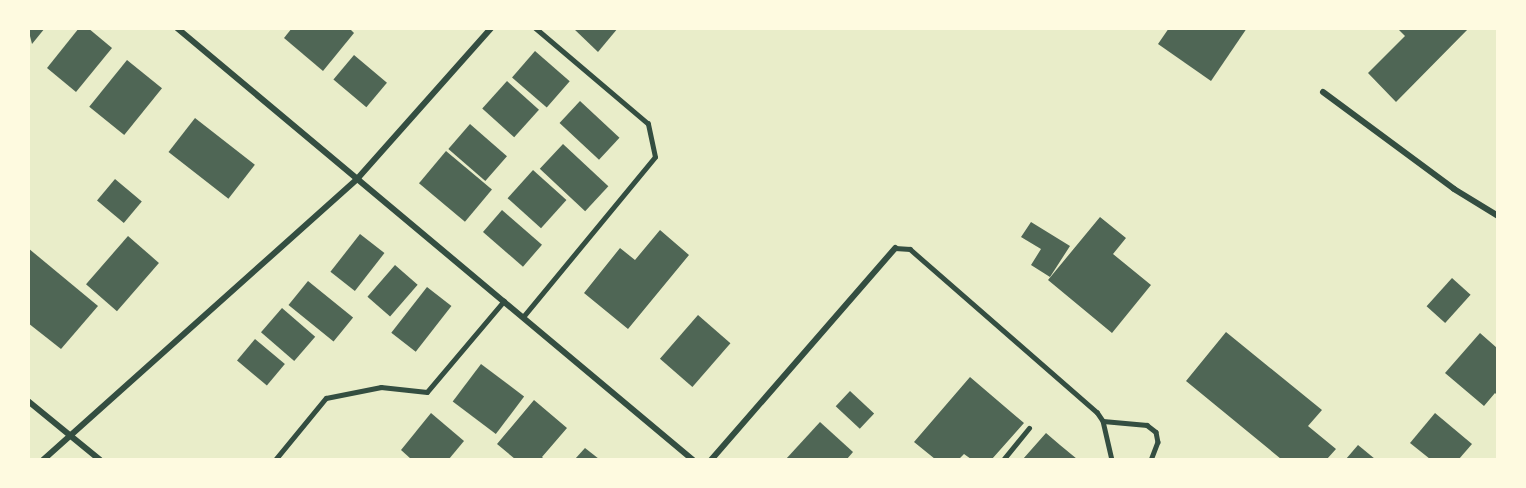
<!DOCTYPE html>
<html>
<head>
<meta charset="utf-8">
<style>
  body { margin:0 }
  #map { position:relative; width:1526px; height:488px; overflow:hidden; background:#e9edc9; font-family:"Alegreya Sans",sans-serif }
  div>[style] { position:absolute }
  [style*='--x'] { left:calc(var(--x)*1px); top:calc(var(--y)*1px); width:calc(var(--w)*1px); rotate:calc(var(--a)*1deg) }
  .building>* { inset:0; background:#4f6655; transform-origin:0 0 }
  .service>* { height:4.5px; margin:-2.25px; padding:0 2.25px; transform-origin:2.25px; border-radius:2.25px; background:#344e41 }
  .minor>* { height:6px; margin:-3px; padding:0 3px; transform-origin:3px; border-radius:3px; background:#344e41 }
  span { translate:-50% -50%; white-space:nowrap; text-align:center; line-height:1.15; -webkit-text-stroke:6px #fefae0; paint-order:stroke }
  .frame { position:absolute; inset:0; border:30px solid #fefae0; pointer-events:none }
</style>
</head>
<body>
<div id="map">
  <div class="building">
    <div style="clip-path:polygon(28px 28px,45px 28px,32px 44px)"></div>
    <div style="clip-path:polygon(79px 28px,88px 28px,112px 48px,76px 92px,47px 68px)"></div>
    <div style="clip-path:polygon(292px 28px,349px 28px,354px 33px,323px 71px,284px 38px)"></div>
    <div style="clip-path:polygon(573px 28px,618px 28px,598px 52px)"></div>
    <div style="clip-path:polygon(1169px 28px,1247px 28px,1211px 81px,1158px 44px)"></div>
    <div style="clip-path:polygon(1397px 28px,1469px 28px,1396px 102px,1368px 73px,1405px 36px)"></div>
    <div style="left:535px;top:51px;width:46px;height:35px;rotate:41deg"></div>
    <div style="left:354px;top:55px;width:43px;height:32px;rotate:40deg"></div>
    <div style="left:127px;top:60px;width:45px;height:60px;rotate:39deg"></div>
    <div style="left:507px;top:81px;width:43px;height:37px;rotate:42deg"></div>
    <div style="left:580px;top:101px;width:54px;height:30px;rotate:43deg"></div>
    <div style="left:195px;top:118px;width:76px;height:43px;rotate:38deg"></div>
    <div style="left:470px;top:124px;width:49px;height:33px;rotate:41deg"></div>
    <div style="left:563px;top:144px;width:62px;height:34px;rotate:43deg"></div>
    <div style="left:446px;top:151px;width:60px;height:42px;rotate:40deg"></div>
    <div style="left:533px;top:170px;width:45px;height:38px;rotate:42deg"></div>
    <div style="left:115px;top:179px;width:35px;height:28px;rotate:40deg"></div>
    <div style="left:502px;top:210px;width:53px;height:29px;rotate:41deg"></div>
    <div style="clip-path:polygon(1100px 217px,1126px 238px,1113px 254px,1151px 285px,1112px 333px,1048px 280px)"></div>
    <div style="clip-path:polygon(1031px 222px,1070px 246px,1050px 277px,1031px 265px,1041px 249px,1021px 237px)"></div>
    <div style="clip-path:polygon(660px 230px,689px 255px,628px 329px,584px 293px,620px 248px,635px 260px)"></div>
    <div style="left:360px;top:234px;width:31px;height:48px;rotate:38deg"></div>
    <div style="left:128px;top:236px;width:41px;height:64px;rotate:41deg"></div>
    <div style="clip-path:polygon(28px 248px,98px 306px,61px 349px,28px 323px)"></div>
    <div style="left:395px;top:265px;width:30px;height:42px;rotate:41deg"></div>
    <div style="left:1452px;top:278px;width:25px;height:38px;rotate:42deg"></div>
    <div style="left:308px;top:281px;width:58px;height:31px;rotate:39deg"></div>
    <div style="left:427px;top:287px;width:31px;height:58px;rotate:38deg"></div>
    <div style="left:282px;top:308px;width:44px;height:32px;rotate:41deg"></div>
    <div style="left:698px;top:315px;width:43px;height:58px;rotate:41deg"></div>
    <div style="clip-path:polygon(1226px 332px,1322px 410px,1308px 426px,1336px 449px,1327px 459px,1281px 459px,1186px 381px)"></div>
    <div style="clip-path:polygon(1480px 333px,1497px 348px,1497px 395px,1495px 393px,1484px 406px,1445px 373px)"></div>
    <div style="left:255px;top:339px;width:39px;height:28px;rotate:40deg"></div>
    <div style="left:481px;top:364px;width:54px;height:47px;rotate:37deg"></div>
    <div style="clip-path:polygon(970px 377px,1024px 423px,992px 459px,971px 459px,964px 454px,959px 459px,935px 459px,914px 442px)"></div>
    <div style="left:850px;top:391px;width:33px;height:21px;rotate:43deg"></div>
    <div style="clip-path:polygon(534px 400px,567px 428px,542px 457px,544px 459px,515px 459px,497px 444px)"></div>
    <div style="clip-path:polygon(431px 413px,464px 441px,449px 459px,411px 459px,401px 450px)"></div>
    <div style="clip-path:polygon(1435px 413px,1472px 444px,1459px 459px,1430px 459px,1410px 443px)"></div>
    <div style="clip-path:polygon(820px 422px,853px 452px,847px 459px,786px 459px)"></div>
    <div style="clip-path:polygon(1046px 433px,1060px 445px,1077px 459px,1023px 459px)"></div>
    <div style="clip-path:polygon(1358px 445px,1375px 459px,1346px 459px)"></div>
    <div style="clip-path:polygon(585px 448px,599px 459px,575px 459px)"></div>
  </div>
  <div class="service">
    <div style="--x:895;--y:248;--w:15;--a:4"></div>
    <div style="--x:910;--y:249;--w:248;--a:41.1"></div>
    <div style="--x:1097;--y:412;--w:11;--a:56"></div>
    <div style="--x:1103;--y:421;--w:40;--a:77"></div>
    <div style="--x:523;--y:317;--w:207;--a:-50.5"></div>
    <div style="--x:655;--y:157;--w:34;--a:-102"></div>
    <div style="--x:648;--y:124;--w:148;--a:-139.7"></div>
    <div style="--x:1103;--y:421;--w:44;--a:5.2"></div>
    <div style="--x:1147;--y:425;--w:11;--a:38"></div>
    <div style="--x:1156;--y:432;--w:10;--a:79"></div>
    <div style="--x:1158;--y:442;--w:19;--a:111"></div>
    <div style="--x:275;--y:460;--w:80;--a:-50.6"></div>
    <div style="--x:326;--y:398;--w:56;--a:-11.3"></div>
    <div style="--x:381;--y:387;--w:46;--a:6.2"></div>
    <div style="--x:427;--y:392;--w:119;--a:-49.8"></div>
    <div style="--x:1003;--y:460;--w:41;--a:-50.9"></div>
  </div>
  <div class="minor">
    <div style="--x:177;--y:28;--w:673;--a:39.94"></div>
    <div style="--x:1323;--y:92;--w:163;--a:36.5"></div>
    <div style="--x:1454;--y:189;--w:52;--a:31.5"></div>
    <div style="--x:28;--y:401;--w:93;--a:39.3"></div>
    <div style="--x:43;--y:460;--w:423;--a:-41.8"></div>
    <div style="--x:358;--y:178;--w:200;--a:-48.4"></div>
    <div style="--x:711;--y:460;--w:281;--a:-49"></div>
  </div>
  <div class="frame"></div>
</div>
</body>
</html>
